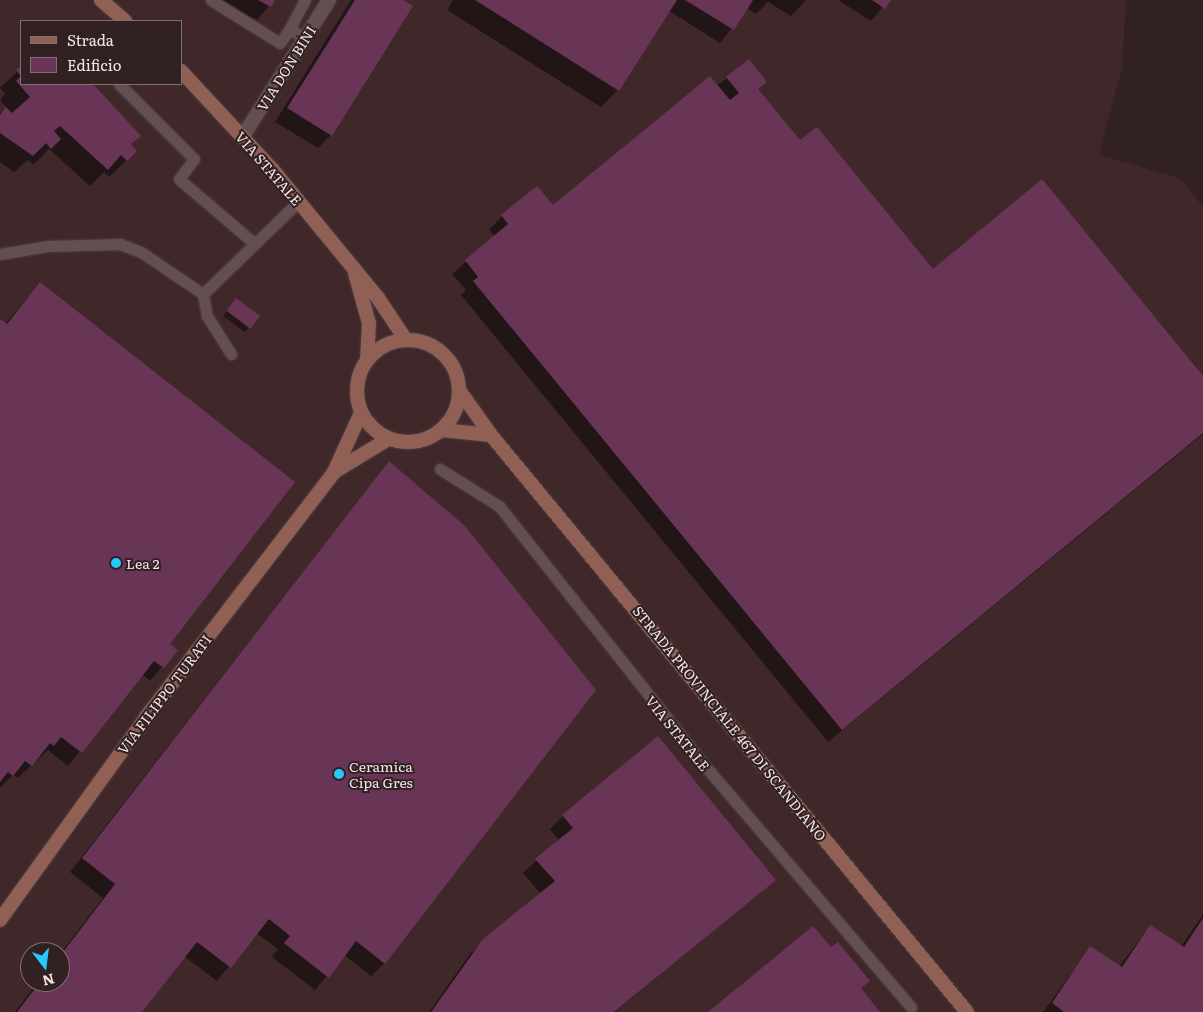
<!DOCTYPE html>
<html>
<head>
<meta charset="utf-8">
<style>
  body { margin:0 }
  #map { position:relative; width:1203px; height:1012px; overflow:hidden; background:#322123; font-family:Literata,serif }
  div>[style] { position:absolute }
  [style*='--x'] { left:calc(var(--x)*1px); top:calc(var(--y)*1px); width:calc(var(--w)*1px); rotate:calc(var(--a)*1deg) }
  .built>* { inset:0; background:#40282a }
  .shadow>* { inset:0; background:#0007 }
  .building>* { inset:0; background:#683556; transform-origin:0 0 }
  .roads { filter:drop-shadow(0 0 1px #4d3f41) drop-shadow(0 0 1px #4d3f41) }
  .service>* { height:11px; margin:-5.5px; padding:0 5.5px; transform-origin:5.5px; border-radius:5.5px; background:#634f51 }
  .minor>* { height:14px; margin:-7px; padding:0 7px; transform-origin:7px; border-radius:7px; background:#634f51 }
  .secondary>* { height:14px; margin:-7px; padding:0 7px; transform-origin:7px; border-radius:7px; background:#916054 }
  .secondary>.ring { margin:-7px; padding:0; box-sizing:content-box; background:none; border:14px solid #916054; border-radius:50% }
  .dots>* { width:14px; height:14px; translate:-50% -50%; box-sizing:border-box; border:2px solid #322123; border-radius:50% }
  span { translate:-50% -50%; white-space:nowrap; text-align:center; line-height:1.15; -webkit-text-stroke:4px #322123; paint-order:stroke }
  .street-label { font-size:14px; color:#f2e6e7 }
  .poi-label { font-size:14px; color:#f2e6e7 }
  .left { translate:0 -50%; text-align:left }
  .legend { position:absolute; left:20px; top:20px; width:162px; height:65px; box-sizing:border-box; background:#322123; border:1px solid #7f7071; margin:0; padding:6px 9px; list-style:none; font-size:15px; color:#f2e6e7 }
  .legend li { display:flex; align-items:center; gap:10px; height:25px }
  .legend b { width:25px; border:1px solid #7f7071 }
  .north { position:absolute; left:20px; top:942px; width:50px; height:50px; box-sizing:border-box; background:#322123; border:1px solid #7f7071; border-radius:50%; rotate:165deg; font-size:14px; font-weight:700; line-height:20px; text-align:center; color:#f2e6e7 }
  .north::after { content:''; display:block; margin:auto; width:18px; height:22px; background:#26c9fe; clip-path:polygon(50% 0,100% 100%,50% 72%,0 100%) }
</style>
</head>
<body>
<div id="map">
  <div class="built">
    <div style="clip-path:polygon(evenodd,0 0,1126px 0,1122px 67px,1099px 155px,1180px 178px,1203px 207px,1203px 1012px,0 1012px,0 0,21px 21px,181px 21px,181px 84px,21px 84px,21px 21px,0 0,30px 952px,60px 952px,60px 982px,30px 982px,30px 952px)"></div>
  </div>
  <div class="shadow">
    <div style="clip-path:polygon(216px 0,274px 0,257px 20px)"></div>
    <div style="clip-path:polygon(351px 0,401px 0,331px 135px,318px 148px,275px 122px)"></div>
    <div style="clip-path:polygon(453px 0,806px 0,791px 16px,768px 2px,756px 14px,747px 8px,720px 43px,669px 11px,618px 90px,601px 107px,447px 10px)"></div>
    <div style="clip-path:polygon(838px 0,889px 0,871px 21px)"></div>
    <div style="clip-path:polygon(21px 68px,21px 84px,91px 84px,139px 136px,130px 145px,136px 151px,109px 177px,104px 172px,90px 186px,49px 149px,33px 165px,28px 160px,14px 172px,0 162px,0 114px,7px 108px,0 100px,5px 94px,0 88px)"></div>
    <div style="clip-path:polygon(727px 78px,766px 82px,757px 90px,800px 142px,933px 270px,1203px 378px,1203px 434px,828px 742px,461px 295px,466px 290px,452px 274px,495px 236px,489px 230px,502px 216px,553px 207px)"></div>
    <div style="clip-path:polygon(40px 283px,169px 644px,176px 650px,150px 681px,142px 674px,68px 766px,48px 750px,18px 778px,13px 775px,0 788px,0 321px,5px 324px)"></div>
    <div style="clip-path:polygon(232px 304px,258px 316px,245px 332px,223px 316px)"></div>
    <div style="clip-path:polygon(389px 462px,385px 963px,371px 976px,344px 955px,315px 990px,272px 957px,278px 949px,256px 933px,217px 981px,184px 956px,141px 1012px,15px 1012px,38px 982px,60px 982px,60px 954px,103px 898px,70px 872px)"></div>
    <div style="clip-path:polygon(563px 816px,774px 880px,615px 1012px,429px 1012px,470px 954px,541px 894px,523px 873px,559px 840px,550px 829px)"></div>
    <div style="clip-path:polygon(1203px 914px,1203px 1012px,1043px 1012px,1090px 948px,1119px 967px,1150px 926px,1181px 947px)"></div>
  </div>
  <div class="building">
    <div style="clip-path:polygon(258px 0,275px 0,271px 7px)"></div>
    <div style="clip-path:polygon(355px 0,403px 0,413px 6px,332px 136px,287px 108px)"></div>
    <div style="clip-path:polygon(475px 0,677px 0,619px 91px)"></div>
    <div style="clip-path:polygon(685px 0,753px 0,734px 30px)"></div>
    <div style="clip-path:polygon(872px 0,891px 0,885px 9px)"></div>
    <div style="clip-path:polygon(749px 59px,767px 82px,758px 89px,800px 140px,817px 127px,933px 269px,1042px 179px,1203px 376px,1203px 433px,842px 730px,473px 281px,478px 277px,465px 260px,508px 224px,501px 215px,537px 186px,553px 205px,710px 76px,730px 100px,739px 93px,726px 77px)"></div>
    <div style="clip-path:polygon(21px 66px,21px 76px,16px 70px)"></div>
    <div style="clip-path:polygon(21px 76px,21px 84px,93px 84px,141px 136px,131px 144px,137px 151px,127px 161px,121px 155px,108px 170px,60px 126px,54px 131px,61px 139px,51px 149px,46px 143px,33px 156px,0 133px,0 115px,6px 107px,12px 113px,30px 97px,16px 81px)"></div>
    <div style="clip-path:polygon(40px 282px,295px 482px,170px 644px,178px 650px,164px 668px,154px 661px,82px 753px,61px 737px,54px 746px,50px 743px,32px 766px,25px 761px,13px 776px,8px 772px,0 782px,0 319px,7px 324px)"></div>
    <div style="left:236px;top:298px;width:30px;height:16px;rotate:37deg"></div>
    <div style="clip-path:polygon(389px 461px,465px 526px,596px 690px,385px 964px,356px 941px,329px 978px,284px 943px,290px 936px,269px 919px,231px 968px,197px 942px,142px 1012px,17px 1012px,40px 982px,60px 982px,60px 956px,115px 884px,82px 858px)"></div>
    <div style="clip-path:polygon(658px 736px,776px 880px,614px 1012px,431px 1012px,483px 939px,555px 881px,535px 859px,573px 828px,562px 815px)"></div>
    <div style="clip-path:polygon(1203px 918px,1203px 1012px,1064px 1012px,1052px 1003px,1090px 946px,1122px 967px,1150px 925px,1184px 947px)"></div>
    <div style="clip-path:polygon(813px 926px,831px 947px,838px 942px,870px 981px,861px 988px,880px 1012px,708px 1012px)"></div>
  </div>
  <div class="roads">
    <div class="service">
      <div style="--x:211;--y:0;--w:81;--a:31.9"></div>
      <div style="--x:280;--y:43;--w:18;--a:-56"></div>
      <div style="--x:304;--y:39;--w:18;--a:-142"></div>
      <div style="--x:290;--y:28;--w:32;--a:-62"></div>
      <div style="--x:119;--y:84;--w:106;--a:45"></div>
      <div style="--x:194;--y:159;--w:25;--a:127"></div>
      <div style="--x:179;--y:179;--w:100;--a:40.5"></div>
      <div style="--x:0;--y:254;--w:49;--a:-9.5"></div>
      <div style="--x:48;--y:246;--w:72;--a:-1.6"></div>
      <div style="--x:120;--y:244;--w:22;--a:21"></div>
      <div style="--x:141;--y:252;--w:75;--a:34.1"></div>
      <div style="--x:203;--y:294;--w:134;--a:-44.1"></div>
      <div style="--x:203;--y:294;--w:22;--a:80"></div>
      <div style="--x:207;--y:316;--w:45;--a:57.7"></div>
      <div style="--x:440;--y:469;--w:70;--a:32.1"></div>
      <div style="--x:499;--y:506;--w:324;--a:51.6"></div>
      <div style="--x:700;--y:760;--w:325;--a:49.5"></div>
    </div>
    <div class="minor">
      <div style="--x:243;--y:136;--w:161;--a:-57.7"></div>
    </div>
    <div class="secondary">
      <div style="--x:101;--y:0;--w:32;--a:41"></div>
      <div style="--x:181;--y:71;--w:134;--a:47.1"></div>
      <div style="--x:272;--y:169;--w:167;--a:50.6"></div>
      <div style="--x:378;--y:298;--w:50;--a:56.3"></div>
      <div style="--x:355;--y:273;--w:52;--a:74.4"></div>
      <div style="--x:369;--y:323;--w:37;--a:93"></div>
      <div class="ring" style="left:357px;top:340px;width:88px;height:88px"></div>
      <div style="--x:459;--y:390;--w:55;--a:54.6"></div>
      <div style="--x:491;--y:435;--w:748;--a:50.48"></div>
      <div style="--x:441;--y:430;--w:50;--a:5.7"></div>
      <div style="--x:334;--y:472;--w:63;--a:-31.4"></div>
      <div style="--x:0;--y:920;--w:251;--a:-54.2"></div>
      <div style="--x:147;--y:716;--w:307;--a:-52.5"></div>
      <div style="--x:334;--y:472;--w:65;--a:-65.4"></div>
    </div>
  </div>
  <div class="dots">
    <div style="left:116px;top:563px;background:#26c9fe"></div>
    <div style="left:339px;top:774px;background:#26c9fe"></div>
  </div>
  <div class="street-label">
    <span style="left:286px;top:68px;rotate:-58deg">VIA DON BINI</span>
    <span style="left:269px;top:168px;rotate:49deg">VIA STATALE</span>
    <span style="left:164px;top:694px;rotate:-53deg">VIA FILIPPO TURATI</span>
    <span style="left:730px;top:723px;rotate:51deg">STRADA PROVINCIALE 467 DI SCANDIANO</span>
    <span style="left:678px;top:733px;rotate:51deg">VIA STATALE</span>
  </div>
  <div class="poi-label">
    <span class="left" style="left:126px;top:563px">Lea 2</span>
    <span class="left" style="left:349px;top:774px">Ceramica<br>Cipa Gres</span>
  </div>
  <ul class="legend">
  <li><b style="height:6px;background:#916054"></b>Strada</li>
  <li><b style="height:14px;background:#683556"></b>Edificio</li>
  </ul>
  <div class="north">N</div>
</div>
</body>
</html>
